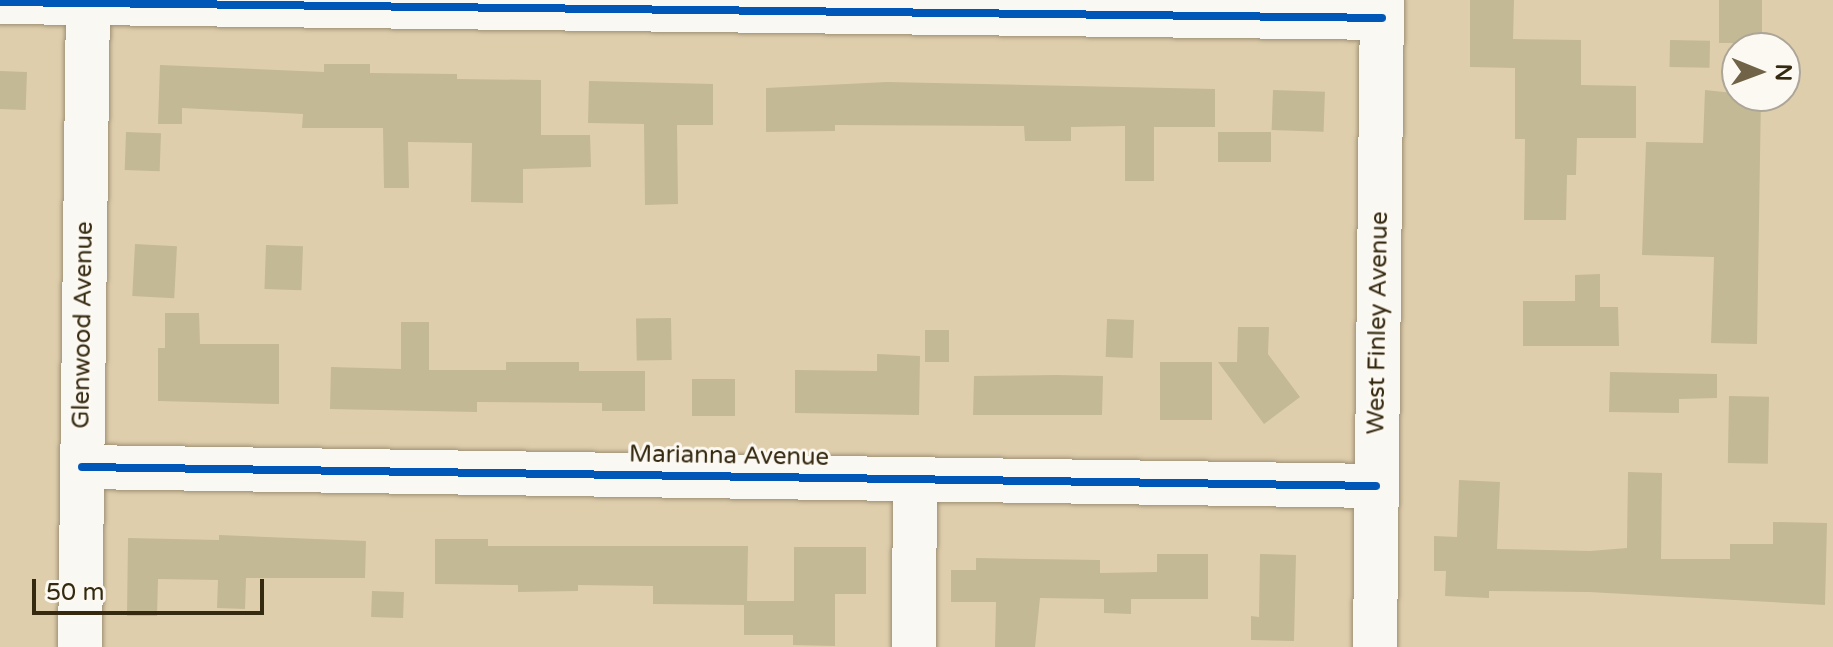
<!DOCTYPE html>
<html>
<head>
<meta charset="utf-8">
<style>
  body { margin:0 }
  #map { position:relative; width:1833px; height:647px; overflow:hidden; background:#dfceac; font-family:"Varela Round",sans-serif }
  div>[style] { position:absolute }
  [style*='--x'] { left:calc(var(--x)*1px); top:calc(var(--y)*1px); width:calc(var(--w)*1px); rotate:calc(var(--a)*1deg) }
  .building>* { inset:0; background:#c3b995; transform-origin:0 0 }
  .roads { filter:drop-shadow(0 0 2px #9d9075) drop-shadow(0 0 2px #9d9075) }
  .minor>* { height:44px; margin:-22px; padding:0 22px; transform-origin:22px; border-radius:22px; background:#faf8f3 }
  .major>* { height:44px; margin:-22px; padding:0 22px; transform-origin:22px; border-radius:22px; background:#faf8f3 }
  .cycleway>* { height:8px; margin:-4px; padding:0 4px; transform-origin:4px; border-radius:4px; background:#0057b8 }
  span { translate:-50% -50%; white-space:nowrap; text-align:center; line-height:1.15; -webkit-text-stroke:6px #fcf9f3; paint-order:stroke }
  .street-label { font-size:24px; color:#352910 }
  .north { position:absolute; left:1721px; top:32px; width:80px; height:80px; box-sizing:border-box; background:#fcf9f3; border:2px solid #aca698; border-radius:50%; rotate:91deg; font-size:22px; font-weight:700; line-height:32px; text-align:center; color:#352910 }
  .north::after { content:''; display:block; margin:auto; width:28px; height:36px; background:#706347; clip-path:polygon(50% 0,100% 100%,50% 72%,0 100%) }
  .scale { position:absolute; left:32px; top:579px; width:232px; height:36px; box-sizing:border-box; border:4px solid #352910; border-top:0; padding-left:10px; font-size:24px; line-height:28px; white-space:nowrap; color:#352910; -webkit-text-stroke:6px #fcf9f3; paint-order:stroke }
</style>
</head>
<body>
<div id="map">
  <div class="building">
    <div style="clip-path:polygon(1470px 0,1514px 0,1513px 39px,1581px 40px,1581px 85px,1636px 86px,1636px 138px,1577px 138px,1576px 175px,1567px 175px,1566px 220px,1524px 220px,1525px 139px,1515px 139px,1515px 68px,1470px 67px)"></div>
    <div style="left:1719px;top:0;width:43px;height:43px"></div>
    <div style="left:1670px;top:40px;width:40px;height:27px;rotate:1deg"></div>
    <div style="clip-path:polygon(324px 64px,370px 64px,370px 73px,457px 74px,457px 79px,541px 80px,541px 135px,590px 135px,591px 167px,523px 169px,523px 203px,471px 202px,472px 143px,408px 142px,409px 188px,384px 188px,383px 128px,302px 128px,303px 114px,182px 108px,182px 124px,158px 124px,160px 65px,324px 72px)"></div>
    <div style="left:0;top:71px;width:27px;height:38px;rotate:2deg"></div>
    <div style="clip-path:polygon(589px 81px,713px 84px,713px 125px,677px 125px,678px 204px,645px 205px,644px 124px,588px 123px)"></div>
    <div style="clip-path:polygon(887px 82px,1215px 89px,1215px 127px,1154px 127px,1154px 181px,1125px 181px,1125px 126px,1071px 127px,1071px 141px,1025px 141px,1024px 126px,835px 125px,835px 131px,766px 132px,766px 88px)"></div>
    <div style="left:1273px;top:90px;width:52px;height:40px;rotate:2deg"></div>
    <div style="clip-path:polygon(1705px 90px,1761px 96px,1757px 344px,1711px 343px,1714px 257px,1642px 255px,1646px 142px,1703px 143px)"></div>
    <div style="left:126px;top:132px;width:35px;height:38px;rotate:2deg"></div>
    <div style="left:1218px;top:132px;width:53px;height:30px"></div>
    <div style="left:135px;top:244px;width:42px;height:52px;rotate:3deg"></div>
    <div style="left:266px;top:245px;width:37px;height:44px;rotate:2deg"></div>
    <div style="clip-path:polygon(1600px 274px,1600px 307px,1618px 307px,1619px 346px,1523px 346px,1523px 301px,1575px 301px,1575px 275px)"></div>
    <div style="clip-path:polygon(165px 313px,199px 313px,200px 344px,279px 344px,279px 404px,158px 401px,158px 348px,165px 348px)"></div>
    <div style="left:671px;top:318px;width:42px;height:35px;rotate:89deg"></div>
    <div style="left:1107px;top:319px;width:27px;height:38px;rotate:2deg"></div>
    <div style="clip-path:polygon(401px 322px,429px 322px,429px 370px,506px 370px,506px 362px,579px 362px,579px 371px,645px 371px,645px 411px,602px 411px,602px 403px,477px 402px,477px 412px,330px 409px,331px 367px,401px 369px)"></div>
    <div style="clip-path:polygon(1238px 327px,1269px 327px,1268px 354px,1300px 397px,1264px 424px,1218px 362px,1237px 362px)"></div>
    <div style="left:925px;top:330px;width:24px;height:32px"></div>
    <div style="clip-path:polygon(877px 354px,920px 356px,919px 415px,795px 413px,795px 370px,877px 371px)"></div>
    <div style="left:1212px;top:362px;width:58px;height:52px;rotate:90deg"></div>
    <div style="clip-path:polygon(1610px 372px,1717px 374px,1717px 398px,1679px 399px,1679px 413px,1609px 412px)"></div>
    <div style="clip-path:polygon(1057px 375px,1103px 376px,1102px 415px,973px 415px,974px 376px)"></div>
    <div style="left:692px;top:379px;width:43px;height:37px"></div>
    <div style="left:1729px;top:396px;width:40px;height:67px;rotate:1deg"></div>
    <div style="clip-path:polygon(1628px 472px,1662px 473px,1661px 559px,1730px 559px,1730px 544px,1773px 544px,1773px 522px,1827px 523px,1825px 605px,1589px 592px,1489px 591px,1489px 598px,1445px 596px,1446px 571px,1434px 571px,1434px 536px,1457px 537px,1459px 480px,1500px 482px,1497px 549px,1590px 551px,1627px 548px)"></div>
    <div style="clip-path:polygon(219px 535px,366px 541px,365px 578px,246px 578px,245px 609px,217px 608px,218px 580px,158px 579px,157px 616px,127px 616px,128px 538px,219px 540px)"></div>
    <div style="clip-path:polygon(435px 539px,488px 539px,488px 546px,748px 546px,747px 601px,794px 601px,794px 547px,866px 547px,866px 594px,835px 594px,835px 646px,793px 645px,793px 635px,744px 635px,744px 605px,653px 604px,653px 586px,578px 585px,578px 591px,518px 592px,518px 585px,435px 584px)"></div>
    <div style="clip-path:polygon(1157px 554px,1208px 554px,1208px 599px,1131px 599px,1131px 614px,1104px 613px,1104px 599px,1040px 598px,1035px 647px,995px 647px,996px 602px,951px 602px,951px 570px,976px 570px,976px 558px,1100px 560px,1100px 573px,1157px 572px)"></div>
    <div style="clip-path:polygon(1260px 554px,1296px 555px,1294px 641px,1251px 640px,1251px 616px,1259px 617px)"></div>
    <div style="left:372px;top:591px;width:32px;height:26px;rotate:2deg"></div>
  </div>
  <div class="roads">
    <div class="minor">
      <div style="--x:0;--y:2;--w:1382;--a:0.66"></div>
      <div style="--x:82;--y:467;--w:1294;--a:0.84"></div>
      <div style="--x:80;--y:647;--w:643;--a:-89.29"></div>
      <div style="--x:914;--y:647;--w:168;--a:-89.7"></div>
    </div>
    <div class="major">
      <div style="--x:1375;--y:647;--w:647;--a:-89.38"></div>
    </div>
  </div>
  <div class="cycleway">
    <div style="--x:0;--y:2;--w:1382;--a:0.66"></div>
    <div style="--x:82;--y:467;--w:1294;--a:0.84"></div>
  </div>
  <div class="street-label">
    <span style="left:1378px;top:323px;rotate:-89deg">West Finley Avenue</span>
    <span style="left:83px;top:325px;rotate:-89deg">Glenwood Avenue</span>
    <span style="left:729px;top:456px;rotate:1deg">Marianna Avenue</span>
  </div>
  <div class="north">N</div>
  <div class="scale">50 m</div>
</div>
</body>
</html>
